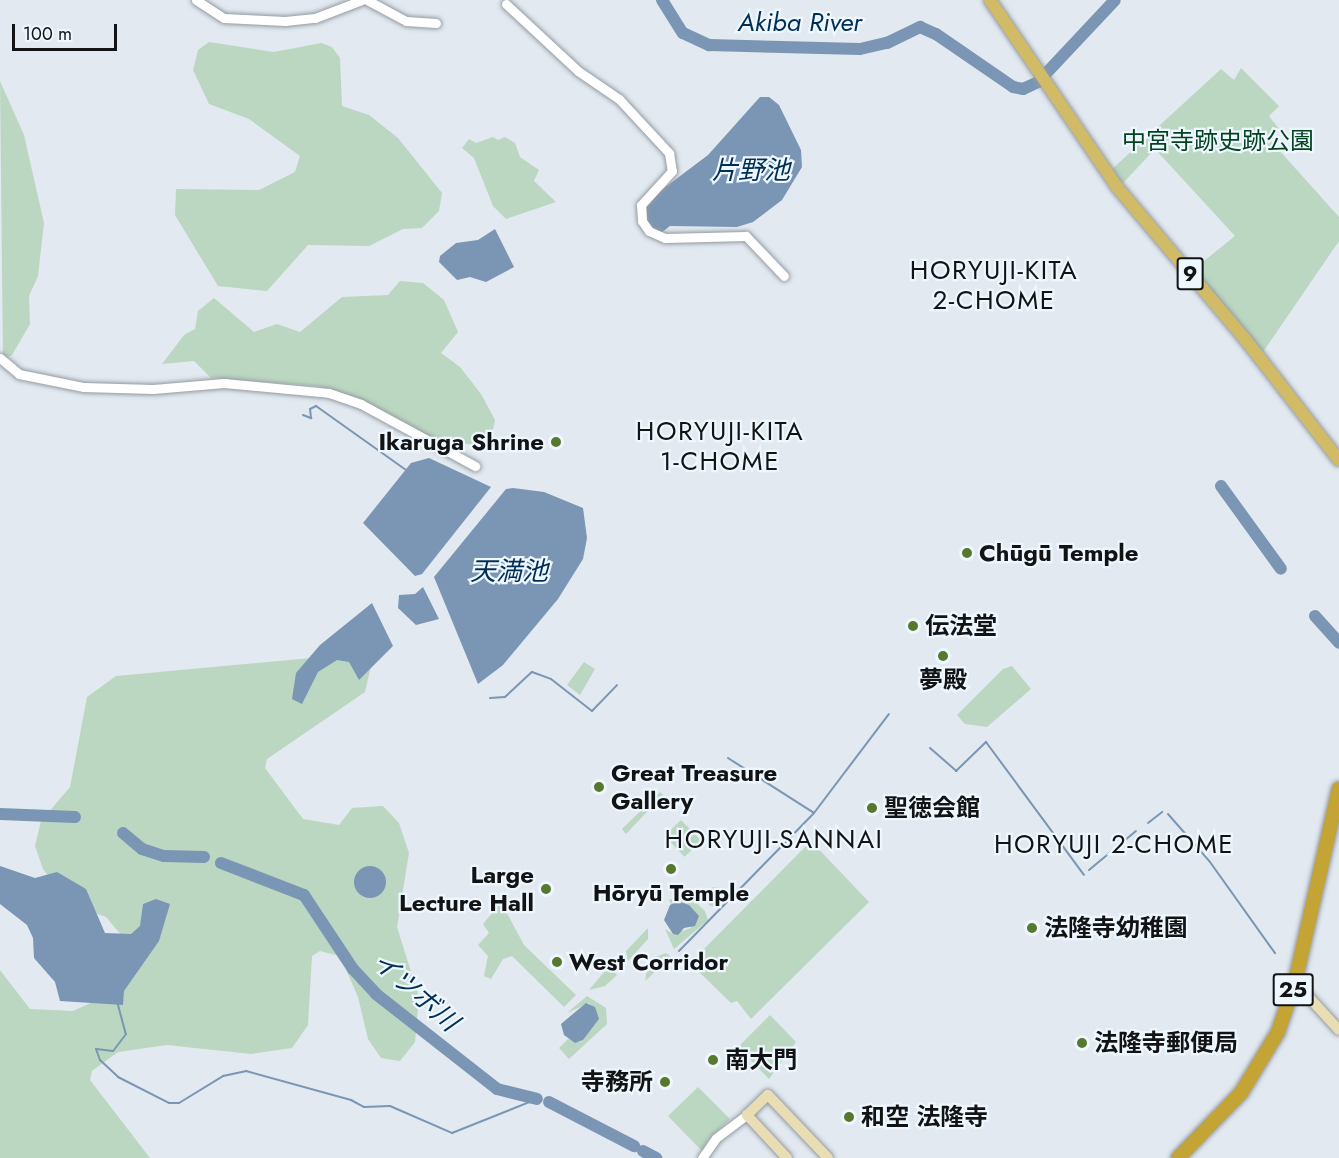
<!DOCTYPE html>
<html>
<head>
<meta charset="utf-8">
<style>
  body { margin:0 }
  #map { position:relative; width:1339px; height:1158px; overflow:hidden; background:#e2e9f0; font-family:Jost,"Noto Sans JP",sans-serif }
  div>[style] { position:absolute }
  [style*='--x'] { left:calc(var(--x)*1px); top:calc(var(--y)*1px); width:calc(var(--w)*1px); rotate:calc(var(--a)*1deg) }
  .green>* { inset:0; background:#bbd7c1; transform-origin:0 0 }
  .round { border-radius:50% }
  .water>* { inset:0; background:#7a96b4 }
  .stream>* { height:2px; margin:-1px; padding:0 1px; transform-origin:1px; border-radius:1px; background:#7a96b4 }
  .river>* { height:12px; margin:-6px; padding:0 6px; transform-origin:6px; border-radius:6px; background:#7a96b4 }
  .roads { filter:drop-shadow(0 0 2px #949ba2) drop-shadow(0 0 2px #949ba2) }
  .tertiary>* { height:9px; margin:-4.5px; padding:0 4.5px; transform-origin:4.5px; border-radius:4.5px; background:#fff }
  .secondary>* { height:10px; margin:-5px; padding:0 5px; transform-origin:5px; border-radius:5px; background:#e8ddb3 }
  .primary>* { height:12px; margin:-6px; padding:0 6px; transform-origin:6px; border-radius:6px; background:#d2bb67 }
  .trunk>* { height:14px; margin:-7px; padding:0 7px; transform-origin:7px; border-radius:7px; background:#c3a434 }
  .dots>* { width:16px; height:16px; translate:-50% -50%; box-sizing:border-box; border:3px solid #eff7fe; border-radius:50% }
  span { translate:-50% -50%; white-space:nowrap; text-align:center; line-height:1.15; -webkit-text-stroke:4.5px #eff7fe; paint-order:stroke }
  .shield-label span { padding:2px 4px; background:#eff7fe; border:2px solid; border-radius:4px; -webkit-text-stroke-width:0 }
  .shield-label { font-size:22px; color:#111315; font-weight:700 }
  .park-label { font-size:24px; color:#034320 }
  .poi-label { font-size:24px; color:#111315; font-weight:700 }
  .right { translate:-100% -50%; text-align:right }
  .left { translate:0 -50%; text-align:left }
  .water-label { font-size:26px; color:#002f56; font-style:italic }
  .neighbourhood-label { font-size:26px; color:#111315; letter-spacing:1.5px }
  .scale { position:absolute; left:12px; top:24px; width:105px; height:27px; box-sizing:border-box; border:3px solid #111315; border-top:0; padding-left:8px; font-size:18px; line-height:21px; white-space:nowrap; color:#111315; -webkit-text-stroke:4px #eff7fe; paint-order:stroke }
</style>
</head>
<body>
<div id="map">
  <div class="green">
    <div style="clip-path:polygon(209px 42px,274px 52px,321px 43px,332px 47px,340px 58px,342px 106px,369px 115px,398px 138px,442px 193px,439px 211px,422px 228px,403px 229px,369px 246px,308px 245px,267px 291px,218px 286px,175px 215px,176px 189px,259px 190px,295px 172px,300px 156px,249px 119px,209px 104px,193px 70px,198px 50px)"></div>
    <div style="clip-path:polygon(1241px 68px,1279px 106px,1269px 116px,1280px 130px,1269px 139px,1339px 217px,1339px 241px,1263px 352px,1194px 269px,1235px 236px,1155px 149px,1122px 184px,1111px 170px,1221px 69px,1234px 80px)"></div>
    <div style="clip-path:polygon(0 81px,24px 135px,44px 223px,38px 276px,29px 296px,30px 324px,12px 355px,3px 359px)"></div>
    <div style="clip-path:polygon(493px 137px,498px 140px,505px 137px,515px 143px,520px 157px,539px 170px,534px 181px,556px 202px,506px 219px,493px 206px,474px 158px,462px 148px,469px 139px,476px 143px)"></div>
    <div style="clip-path:polygon(400px 281px,423px 283px,444px 300px,458px 332px,441px 353px,460px 367px,481px 394px,495px 420px,491px 439px,480px 446px,424px 437px,354px 397px,317px 386px,211px 378px,194px 361px,162px 364px,184px 335px,195px 329px,198px 311px,214px 298px,254px 332px,277px 324px,300px 332px,342px 297px,388px 295px)"></div>
    <div style="clip-path:polygon(355px 654px,372px 662px,365px 692px,267px 759px,265px 768px,303px 819px,339px 825px,352px 808px,383px 806px,399px 823px,409px 853px,397px 927px,419px 997px,415px 1042px,400px 1061px,381px 1058px,368px 1039px,358px 997px,340px 956px,320px 951px,312px 956px,308px 1025px,292px 1048px,251px 1054px,167px 1045px,118px 1052px,92px 1071px,90px 1080px,150px 1158px,0 1158px,0 970px,30px 1009px,73px 1011px,119px 990px,140px 957px,106px 917px,68px 903px,43px 869px,35px 846px,41px 821px,70px 787px,87px 697px,116px 676px)"></div>
    <div style="clip-path:polygon(584px 662px,595px 669px,580px 695px,567px 685px)"></div>
    <div style="clip-path:polygon(1012px 666px,1031px 689px,987px 727px,965px 724px,957px 715px,1003px 669px)"></div>
    <div style="clip-path:polygon(660px 792px,663px 795px,626px 834px,622px 829px)"></div>
    <div style="left:681px;top:820px;width:29px;height:23px;rotate:46deg"></div>
    <div style="clip-path:polygon(811px 841px,869px 902px,751px 1019px,737px 1001px,731px 1003px,690px 963px)"></div>
    <div class="round" style="left:705px;top:887px;width:20px;height:20px"></div>
    <div style="clip-path:polygon(687px 894px,705px 911px,708px 920px,674px 949px,665px 929px,673px 934px,691px 928px,681px 902px,671px 904px,669px 900px)"></div>
    <div style="clip-path:polygon(501px 902px,524px 945px,576px 995px,564px 1007px,512px 956px,503px 959px,491px 979px,484px 976px,488px 956px,478px 945px,489px 933px,483px 924px)"></div>
    <div style="clip-path:polygon(648px 928px,648px 939px,628px 961px,626px 951px)"></div>
    <div style="clip-path:polygon(666px 953px,671px 957px,645px 981px,649px 960px)"></div>
    <div style="clip-path:polygon(613px 970px,617px 975px,605px 986px,589px 990px,604px 972px)"></div>
    <div style="clip-path:polygon(587px 996px,606px 1008px,607px 1024px,569px 1059px,559px 1048px,568px 1039px,581px 1042px,599px 1019px,589px 1003px,567px 1013px)"></div>
    <div style="clip-path:polygon(770px 1015px,796px 1042px,769px 1079px,738px 1047px)"></div>
    <div style="clip-path:polygon(698px 1087px,730px 1119px,707px 1141px,703px 1152px,668px 1116px)"></div>
  </div>
  <div class="water">
    <div style="clip-path:polygon(760px 97px,769px 97px,779px 105px,801px 150px,802px 167px,782px 200px,753px 222px,737px 227px,670px 226px,661px 233px,655px 230px,647px 223px,647px 201px,708px 155px)"></div>
    <div style="clip-path:polygon(495px 229px,514px 267px,486px 282px,470px 277px,457px 280px,439px 262px,440px 256px,456px 243px,478px 240px)"></div>
    <div style="clip-path:polygon(429px 458px,491px 487px,422px 574px,415px 576px,363px 523px,411px 463px)"></div>
    <div style="clip-path:polygon(513px 488px,544px 492px,583px 508px,587px 538px,583px 559px,558px 599px,503px 665px,478px 684px,434px 577px,506px 489px)"></div>
    <div style="clip-path:polygon(423px 587px,439px 619px,416px 625px,398px 608px,399px 595px,415px 594px)"></div>
    <div style="clip-path:polygon(372px 603px,393px 646px,359px 680px,349px 662px,337px 660px,318px 672px,302px 704px,292px 699px,296px 673px,320px 645px)"></div>
    <div class="round" style="left:354px;top:866px;width:32px;height:32px"></div>
    <div style="clip-path:polygon(0 866px,35px 878px,57px 872px,86px 889px,105px 933px,131px 934px,140px 926px,143px 904px,156px 899px,170px 904px,159px 941px,124px 991px,123px 1005px,60px 1001px,55px 982px,34px 958px,33px 938px,27px 925px,0 904px)"></div>
    <div style="clip-path:polygon(677px 901px,689px 905px,699px 916px,695px 926px,684px 928px,678px 935px,673px 934px,664px 920px,670px 905px)"></div>
    <div style="clip-path:polygon(586px 1003px,595px 1007px,599px 1019px,583px 1040px,575px 1043px,564px 1035px,561px 1024px)"></div>
  </div>
  <div class="stream">
    <div style="--x:303;--y:415;--w:9;--a:21"></div>
    <div style="--x:311;--y:418;--w:9;--a:-96"></div>
    <div style="--x:310;--y:409;--w:7;--a:-27"></div>
    <div style="--x:316;--y:406;--w:110;--a:35.4"></div>
    <div style="--x:490;--y:698;--w:15;--a:-4"></div>
    <div style="--x:505;--y:697;--w:37;--a:-43"></div>
    <div style="--x:532;--y:672;--w:20;--a:20"></div>
    <div style="--x:551;--y:679;--w:52;--a:38"></div>
    <div style="--x:592;--y:711;--w:36;--a:-46"></div>
    <div style="--x:930;--y:748;--w:35;--a:41"></div>
    <div style="--x:956;--y:771;--w:42;--a:-44"></div>
    <div style="--x:986;--y:742;--w:165;--a:53.6"></div>
    <div style="--x:728;--y:758;--w:102;--a:32.6"></div>
    <div style="--x:814;--y:813;--w:124;--a:-52.9"></div>
    <div style="--x:1168;--y:814;--w:64;--a:48.8"></div>
    <div style="--x:1210;--y:862;--w:112;--a:54.5"></div>
    <div style="--x:1148;--y:823;--w:18;--a:-38"></div>
    <div style="--x:1089;--y:870;--w:61;--a:-39.7"></div>
    <div style="--x:679;--y:951;--w:192;--a:-45.6"></div>
    <div style="--x:118;--y:1005;--w:30;--a:75"></div>
    <div style="--x:126;--y:1034;--w:21;--a:127"></div>
    <div style="--x:113;--y:1051;--w:17;--a:-173"></div>
    <div style="--x:96;--y:1049;--w:12;--a:70"></div>
    <div style="--x:100;--y:1060;--w:25;--a:43"></div>
    <div style="--x:118;--y:1077;--w:57;--a:27"></div>
    <div style="--x:169;--y:1103;--w:10;--a:0"></div>
    <div style="--x:179;--y:1103;--w:52;--a:-31.5"></div>
    <div style="--x:223;--y:1076;--w:24;--a:-12"></div>
    <div style="--x:246;--y:1071;--w:109;--a:15.4"></div>
    <div style="--x:351;--y:1100;--w:15;--a:28"></div>
    <div style="--x:364;--y:1107;--w:26;--a:-2"></div>
    <div style="--x:390;--y:1106;--w:68;--a:23.5"></div>
    <div style="--x:452;--y:1133;--w:92;--a:-21.8"></div>
  </div>
  <div class="river">
    <div style="--x:662;--y:0;--w:39;--a:58"></div>
    <div style="--x:683;--y:33;--w:29;--a:25"></div>
    <div style="--x:709;--y:45;--w:151;--a:1.5"></div>
    <div style="--x:860;--y:49;--w:28;--a:-13"></div>
    <div style="--x:887;--y:43;--w:37;--a:-26"></div>
    <div style="--x:920;--y:27;--w:17;--a:24"></div>
    <div style="--x:936;--y:34;--w:93;--a:34.5"></div>
    <div style="--x:1013;--y:87;--w:10;--a:11"></div>
    <div style="--x:1023;--y:89;--w:17;--a:-25"></div>
    <div style="--x:1038;--y:82;--w:112;--a:-46.8"></div>
    <div style="--x:1221;--y:486;--w:102;--a:54.1"></div>
    <div style="--x:1315;--y:616;--w:36;--a:48"></div>
    <div style="--x:0;--y:814;--w:75;--a:2.3"></div>
    <div style="--x:123;--y:833;--w:25;--a:40"></div>
    <div style="--x:142;--y:849;--w:23;--a:18"></div>
    <div style="--x:164;--y:856;--w:40;--a:1.4"></div>
    <div style="--x:221;--y:863;--w:89;--a:21.1"></div>
    <div style="--x:304;--y:895;--w:89;--a:56.5"></div>
    <div style="--x:353;--y:969;--w:34;--a:47"></div>
    <div style="--x:376;--y:994;--w:154;--a:38.1"></div>
    <div style="--x:497;--y:1089;--w:41;--a:14"></div>
    <div style="--x:549;--y:1102;--w:96;--a:27.4"></div>
    <div style="--x:643;--y:1151;--w:15;--a:28"></div>
  </div>
  <div class="roads">
    <div class="tertiary">
      <div style="--x:196;--y:0;--w:33;--a:33"></div>
      <div style="--x:224;--y:18;--w:61;--a:2.8"></div>
      <div style="--x:285;--y:21;--w:30;--a:-6"></div>
      <div style="--x:315;--y:18;--w:50;--a:-21"></div>
      <div style="--x:367;--y:0;--w:44;--a:28.3"></div>
      <div style="--x:406;--y:21;--w:30;--a:4"></div>
      <div style="--x:506;--y:4;--w:98;--a:42.9"></div>
      <div style="--x:578;--y:71;--w:50;--a:34.3"></div>
      <div style="--x:619;--y:99;--w:74;--a:47.2"></div>
      <div style="--x:669;--y:153;--w:18;--a:81"></div>
      <div style="--x:672;--y:171;--w:46;--a:132.4"></div>
      <div style="--x:641;--y:205;--w:16;--a:86"></div>
      <div style="--x:642;--y:221;--w:12;--a:55"></div>
      <div style="--x:649;--y:231;--w:17;--a:24"></div>
      <div style="--x:665;--y:238;--w:81;--a:-1.4"></div>
      <div style="--x:746;--y:236;--w:55;--a:46.5"></div>
      <div style="--x:0;--y:358;--w:25;--a:40"></div>
      <div style="--x:19;--y:374;--w:65;--a:11.5"></div>
      <div style="--x:83;--y:387;--w:70;--a:1.6"></div>
      <div style="--x:153;--y:389;--w:71;--a:-4.8"></div>
      <div style="--x:224;--y:383;--w:105;--a:5.4"></div>
      <div style="--x:329;--y:393;--w:34;--a:19"></div>
      <div style="--x:361;--y:404;--w:130;--a:28.5"></div>
      <div style="--x:702;--y:1158;--w:24;--a:-55"></div>
      <div style="--x:716;--y:1138;--w:39;--a:-37"></div>
    </div>
    <div class="secondary">
      <div style="--x:1295;--y:982;--w:65;--a:47.5"></div>
      <div style="--x:787;--y:1158;--w:59;--a:-132.9"></div>
      <div style="--x:747;--y:1115;--w:29;--a:-44"></div>
      <div style="--x:768;--y:1095;--w:87;--a:46.4"></div>
    </div>
    <div class="primary">
      <div style="--x:990;--y:0;--w:226;--a:55.8"></div>
      <div style="--x:1117;--y:187;--w:199;--a:49.9"></div>
      <div style="--x:1245;--y:339;--w:153;--a:52.2"></div>
    </div>
    <div class="trunk">
      <div style="--x:1178;--y:1158;--w:91;--a:-45.9"></div>
      <div style="--x:1241;--y:1093;--w:71;--a:-58.8"></div>
      <div style="--x:1278;--y:1032;--w:53;--a:-71.2"></div>
      <div style="--x:1295;--y:982;--w:198;--a:-77.2"></div>
    </div>
  </div>
  <div class="dots">
    <div style="left:556px;top:442px;background:#56782f"></div>
    <div style="left:967px;top:553px;background:#56782f"></div>
    <div style="left:913px;top:626px;background:#56782f"></div>
    <div style="left:943px;top:656px;background:#56782f"></div>
    <div style="left:599px;top:787px;background:#56782f"></div>
    <div style="left:872px;top:808px;background:#56782f"></div>
    <div style="left:671px;top:869px;background:#56782f"></div>
    <div style="left:546px;top:889px;background:#56782f"></div>
    <div style="left:1032px;top:928px;background:#56782f"></div>
    <div style="left:557px;top:962px;background:#56782f"></div>
    <div style="left:1082px;top:1043px;background:#56782f"></div>
    <div style="left:713px;top:1060px;background:#56782f"></div>
    <div style="left:665px;top:1082px;background:#56782f"></div>
    <div style="left:849px;top:1117px;background:#56782f"></div>
  </div>
  <div class="shield-label">
    <span style="left:1190px;top:274px">9</span>
    <span style="left:1293px;top:990px">25</span>
  </div>
  <div class="park-label">
    <span style="left:1218px;top:141px">中宮寺跡史跡公園</span>
  </div>
  <div class="poi-label">
    <span class="right" style="left:544px;top:442px">Ikaruga Shrine</span>
    <span class="left" style="left:979px;top:553px">Chūgū Temple</span>
    <span class="left" style="left:925px;top:626px">伝法堂</span>
    <span style="left:943px;top:680px">夢殿</span>
    <span class="left" style="left:611px;top:787px">Great Treasure<br>Gallery</span>
    <span class="left" style="left:884px;top:808px">聖徳会館</span>
    <span class="right" style="left:534px;top:889px">Large<br>Lecture Hall</span>
    <span style="left:671px;top:893px">Hōryū Temple</span>
    <span class="left" style="left:1044px;top:928px">法隆寺幼稚園</span>
    <span class="left" style="left:569px;top:962px">West Corridor</span>
    <span class="left" style="left:1094px;top:1043px">法隆寺郵便局</span>
    <span class="left" style="left:725px;top:1060px">南大門</span>
    <span class="right" style="left:653px;top:1082px">寺務所</span>
    <span class="left" style="left:861px;top:1117px">和空 法隆寺</span>
  </div>
  <div class="water-label">
    <span style="left:800px;top:23px">Akiba River</span>
    <span style="left:751px;top:171px">片野池</span>
    <span style="left:509px;top:572px">天満池</span>
    <span style="left:415px;top:992px;rotate:41deg">イツボ川</span>
  </div>
  <div class="neighbourhood-label">
    <span style="left:994px;top:286px">HORYUJI-KITA<br>2-CHOME</span>
    <span style="left:720px;top:447px">HORYUJI-KITA<br>1-CHOME</span>
    <span style="left:774px;top:840px">HORYUJI-SANNAI</span>
    <span style="left:1114px;top:845px">HORYUJI 2-CHOME</span>
  </div>
  <div class="scale">100 m</div>
</div>
</body>
</html>
